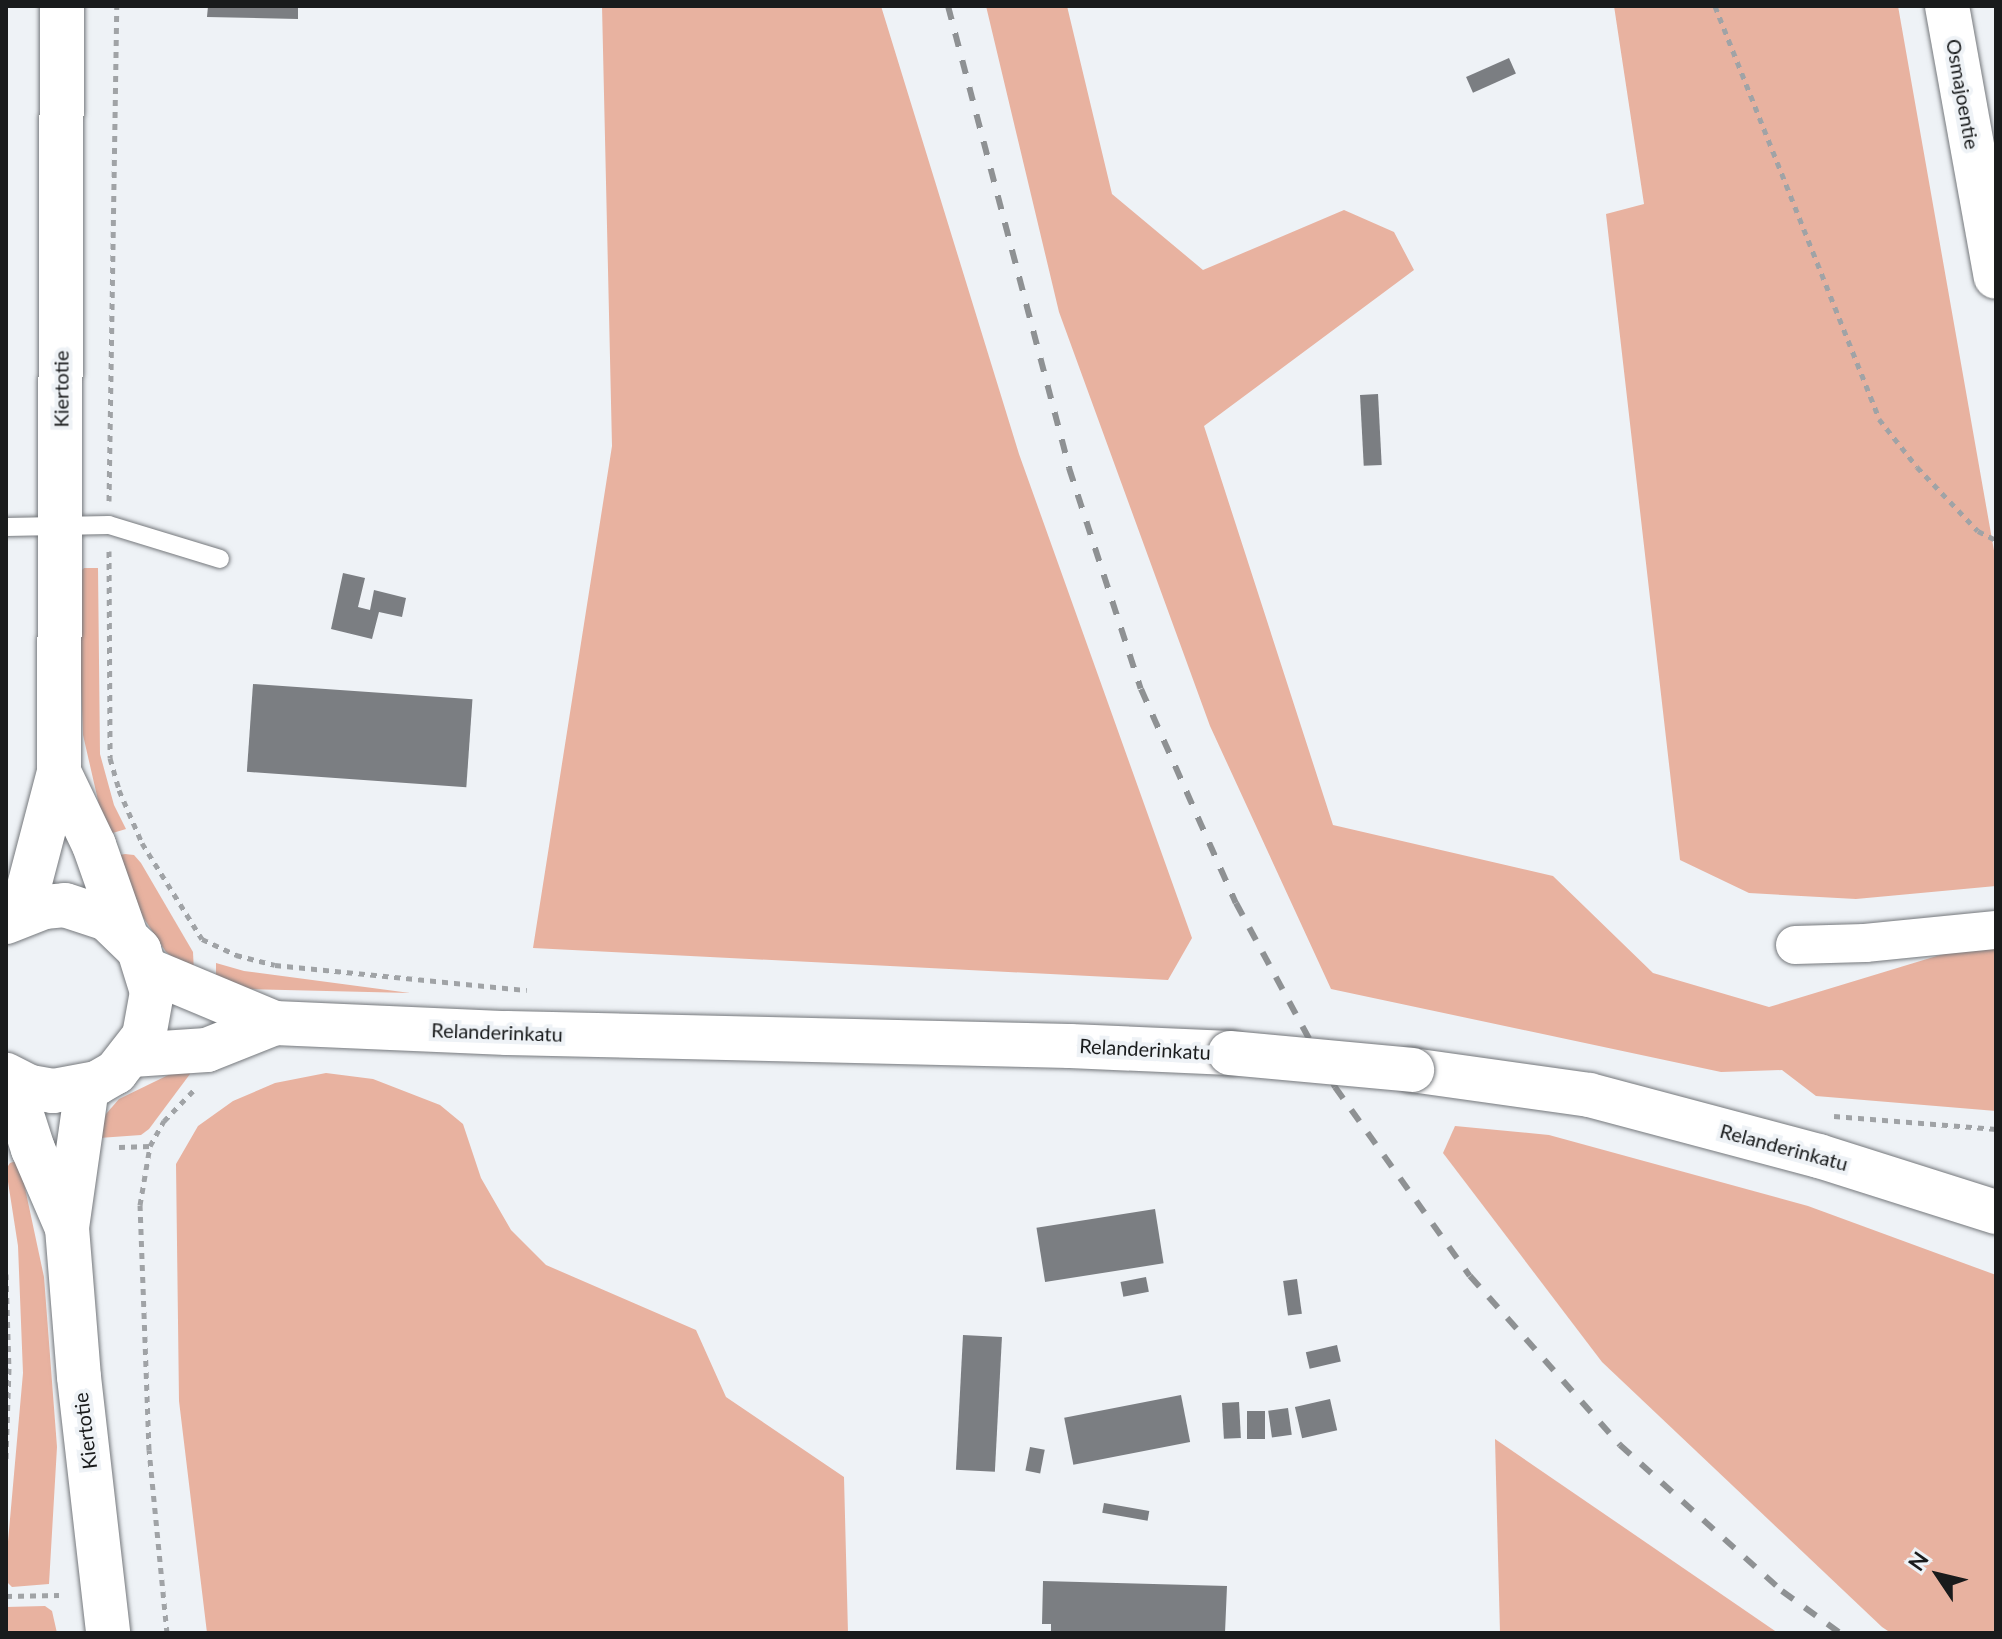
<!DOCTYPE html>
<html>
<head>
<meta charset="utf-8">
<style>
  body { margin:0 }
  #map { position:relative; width:2002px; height:1639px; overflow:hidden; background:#eef2f6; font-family:Lato,sans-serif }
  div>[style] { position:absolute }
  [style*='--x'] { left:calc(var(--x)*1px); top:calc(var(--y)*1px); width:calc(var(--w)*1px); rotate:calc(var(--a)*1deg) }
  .green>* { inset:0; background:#e8b2a0 }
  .building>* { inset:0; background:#7b7e82; transform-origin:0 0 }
  .path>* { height:5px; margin-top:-2.5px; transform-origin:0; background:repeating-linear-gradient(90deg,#a0a3a6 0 6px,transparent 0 12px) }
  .roads { filter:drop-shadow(0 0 2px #75787c) drop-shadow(0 0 2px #75787c) }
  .service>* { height:18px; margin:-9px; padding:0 9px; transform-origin:9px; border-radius:9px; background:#fff }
  .minor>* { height:38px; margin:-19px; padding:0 19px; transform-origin:19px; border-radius:19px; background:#fff }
  .tertiary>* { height:44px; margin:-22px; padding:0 22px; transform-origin:22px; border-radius:22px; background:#fff }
  .secondary>* { height:44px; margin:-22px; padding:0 22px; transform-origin:22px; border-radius:22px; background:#fff }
  .rail>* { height:6px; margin-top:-3px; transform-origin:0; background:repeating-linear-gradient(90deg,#8e9193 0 14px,transparent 0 28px) }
  .bridges { filter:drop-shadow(0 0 2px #75787c) drop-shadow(0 0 2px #75787c) }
  .secondary-bridge>* { height:44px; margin:-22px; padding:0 22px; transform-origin:22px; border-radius:22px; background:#fff }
  span { translate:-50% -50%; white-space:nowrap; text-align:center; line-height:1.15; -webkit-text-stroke:8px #eef2f6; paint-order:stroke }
  .street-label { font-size:20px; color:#191b1c }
  .frame { position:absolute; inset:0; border:8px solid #191b1c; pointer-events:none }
  .north { position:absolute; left:1898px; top:1535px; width:80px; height:80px; -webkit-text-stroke:6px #eef2f6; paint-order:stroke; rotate:305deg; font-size:22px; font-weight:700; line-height:32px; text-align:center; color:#191b1c }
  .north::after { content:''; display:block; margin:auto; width:28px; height:36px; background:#191b1c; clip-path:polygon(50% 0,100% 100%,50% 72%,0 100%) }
</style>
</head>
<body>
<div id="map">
  <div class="green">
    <div style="clip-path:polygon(602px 6px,881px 6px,1019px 454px,1192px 938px,1168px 980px,533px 948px,612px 446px)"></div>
    <div style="clip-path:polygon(986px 6px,1067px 6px,1112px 194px,1203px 270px,1344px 210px,1394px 232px,1414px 270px,1204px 426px,1333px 825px,1553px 876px,1653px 973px,1769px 1007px,1996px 938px,1996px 1111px,1816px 1096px,1782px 1070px,1721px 1072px,1331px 989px,1210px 726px,1059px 312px)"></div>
    <div style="clip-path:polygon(1614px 6px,1898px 6px,1996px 562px,1996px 886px,1856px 899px,1749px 893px,1680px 860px,1606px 214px,1644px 204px)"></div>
    <div style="clip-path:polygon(84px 568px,98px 568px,100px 754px,114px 805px,126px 829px,106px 835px,83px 735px,77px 575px)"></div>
    <div style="clip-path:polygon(125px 854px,134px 855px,141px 863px,193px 952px,194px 974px,166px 952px,143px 917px,115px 856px)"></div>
    <div style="clip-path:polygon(216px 963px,244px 971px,410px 993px,245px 989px,216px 979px)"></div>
    <div style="clip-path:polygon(193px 1063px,190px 1074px,149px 1129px,141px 1135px,99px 1138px,106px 1114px,119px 1099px)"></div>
    <div style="clip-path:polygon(326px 1073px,373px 1079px,440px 1105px,463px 1124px,481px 1178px,511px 1230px,546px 1265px,696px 1330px,726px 1397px,844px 1477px,848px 1633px,207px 1633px,179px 1401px,176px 1164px,198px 1126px,233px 1101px,275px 1083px)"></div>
    <div style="clip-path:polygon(1455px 1126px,1549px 1135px,1808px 1206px,1996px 1275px,1996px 1633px,1891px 1633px,1882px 1627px,1602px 1362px,1443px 1153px)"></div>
    <div style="clip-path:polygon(19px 1160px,44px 1277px,57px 1447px,49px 1584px,12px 1587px,7px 1582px,6px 1564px,23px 1373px,18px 1246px,6px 1169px,10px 1163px)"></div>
    <div style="clip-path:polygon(1495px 1439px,1778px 1633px,1500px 1633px)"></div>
    <div style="clip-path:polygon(45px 1606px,52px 1611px,57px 1633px,6px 1633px,6px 1607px)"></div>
  </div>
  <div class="building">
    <div style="clip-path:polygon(208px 6px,298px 6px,298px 19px,207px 17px)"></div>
    <div style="left:1509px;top:58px;width:17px;height:47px;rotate:66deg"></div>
    <div style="left:1378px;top:394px;width:71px;height:18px;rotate:87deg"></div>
    <div style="clip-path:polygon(343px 573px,365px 578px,358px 607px,370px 610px,374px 590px,406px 598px,402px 617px,379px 612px,372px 639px,331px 629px)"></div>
    <div style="left:253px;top:684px;width:220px;height:88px;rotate:4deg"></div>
    <div style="left:1155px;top:1209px;width:55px;height:120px;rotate:81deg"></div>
    <div style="left:1146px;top:1277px;width:15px;height:26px;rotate:79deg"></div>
    <div style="left:1297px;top:1279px;width:35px;height:14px;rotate:82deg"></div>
    <div style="left:963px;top:1335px;width:39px;height:135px;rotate:3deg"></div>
    <div style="left:1337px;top:1345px;width:17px;height:32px;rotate:77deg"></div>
    <div style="left:1181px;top:1395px;width:48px;height:119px;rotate:79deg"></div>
    <div style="left:1330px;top:1399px;width:32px;height:36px;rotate:77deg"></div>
    <div style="left:1239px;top:1402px;width:36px;height:17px;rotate:87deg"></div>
    <div style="left:1288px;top:1408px;width:27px;height:20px;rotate:82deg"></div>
    <div style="left:1247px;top:1411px;width:18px;height:28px"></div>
    <div style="left:1030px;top:1447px;width:15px;height:24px;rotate:11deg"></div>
    <div style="left:1104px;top:1503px;width:46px;height:10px;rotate:10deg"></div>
    <div style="clip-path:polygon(1043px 1581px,1227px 1586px,1225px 1633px,1051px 1633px,1051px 1624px,1042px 1624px)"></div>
  </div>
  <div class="path">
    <div style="--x:1715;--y:6;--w:444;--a:68.3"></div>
    <div style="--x:1879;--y:419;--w:61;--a:51.6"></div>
    <div style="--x:1917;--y:467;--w:88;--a:46.4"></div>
    <div style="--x:1978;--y:531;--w:20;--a:27"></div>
    <div style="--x:109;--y:501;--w:495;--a:-89.1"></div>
    <div style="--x:109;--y:551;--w:207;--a:89.7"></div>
    <div style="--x:110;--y:758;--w:33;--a:74"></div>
    <div style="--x:119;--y:790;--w:58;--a:66.5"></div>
    <div style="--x:142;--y:843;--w:113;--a:58"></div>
    <div style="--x:202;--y:939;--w:38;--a:25"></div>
    <div style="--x:236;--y:955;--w:40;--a:14.4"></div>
    <div style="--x:275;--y:965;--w:253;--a:5.7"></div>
    <div style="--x:1834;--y:1116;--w:163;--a:4.6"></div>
    <div style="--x:119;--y:1147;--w:31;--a:-2"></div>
    <div style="--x:6;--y:1274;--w:94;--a:88.2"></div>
    <div style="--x:9;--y:1368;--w:92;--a:91.9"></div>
    <div style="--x:6;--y:1596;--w:53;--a:-1.1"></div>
    <div style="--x:167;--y:1633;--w:184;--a:-95.6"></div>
    <div style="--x:149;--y:1450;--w:245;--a:-92.1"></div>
    <div style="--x:140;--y:1205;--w:60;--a:-80.4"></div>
    <div style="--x:150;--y:1146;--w:29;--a:-61"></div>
    <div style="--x:164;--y:1121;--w:42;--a:-46"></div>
  </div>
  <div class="roads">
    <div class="service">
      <div style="--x:6;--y:527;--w:103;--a:-1.1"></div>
      <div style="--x:109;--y:525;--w:116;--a:17"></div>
    </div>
    <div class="minor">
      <div style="--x:1795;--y:945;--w:70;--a:-1.6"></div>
      <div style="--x:1865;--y:943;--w:132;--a:-5.7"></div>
    </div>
    <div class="tertiary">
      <div style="--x:1947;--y:6;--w:275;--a:79.8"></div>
      <div style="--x:59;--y:772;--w:81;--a:64.4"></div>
      <div style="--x:94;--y:845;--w:93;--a:70.6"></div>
      <div style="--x:22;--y:913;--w:146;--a:-75.3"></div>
      <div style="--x:59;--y:772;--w:766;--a:-89.78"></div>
    </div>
    <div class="secondary">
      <div style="--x:6;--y:922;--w:41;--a:-21.5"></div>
      <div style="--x:44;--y:907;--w:21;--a:-5"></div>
      <div style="--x:65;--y:905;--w:44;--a:18.4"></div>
      <div style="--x:107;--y:919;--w:45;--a:44.1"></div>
      <div style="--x:139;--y:950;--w:44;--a:72.8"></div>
      <div style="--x:152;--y:992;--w:45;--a:100.3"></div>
      <div style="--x:144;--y:1036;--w:46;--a:127.9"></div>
      <div style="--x:116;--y:1072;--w:22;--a:150"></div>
      <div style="--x:97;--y:1083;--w:45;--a:169.7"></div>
      <div style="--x:53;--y:1091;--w:23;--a:-170"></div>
      <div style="--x:30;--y:1087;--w:27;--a:-153"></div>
      <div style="--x:148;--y:970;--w:138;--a:22.7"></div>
      <div style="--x:275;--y:1023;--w:232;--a:2.5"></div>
      <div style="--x:507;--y:1033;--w:563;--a:1.32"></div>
      <div style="--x:1070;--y:1046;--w:160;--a:2.5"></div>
      <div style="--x:132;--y:1055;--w:75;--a:-3.8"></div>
      <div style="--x:207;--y:1050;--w:73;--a:-21.7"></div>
      <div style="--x:1412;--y:1070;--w:179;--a:8"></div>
      <div style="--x:1589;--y:1095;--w:238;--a:14.9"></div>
      <div style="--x:1819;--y:1156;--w:186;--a:17.6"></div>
      <div style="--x:10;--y:1078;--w:75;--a:72.1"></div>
      <div style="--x:33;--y:1149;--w:86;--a:66.7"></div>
      <div style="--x:87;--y:1087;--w:142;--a:98.1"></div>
      <div style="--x:67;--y:1228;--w:149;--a:85.4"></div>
      <div style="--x:79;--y:1377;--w:258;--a:83.5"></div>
    </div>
  </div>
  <div class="rail">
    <div style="--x:948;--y:6;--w:478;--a:75.3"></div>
    <div style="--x:1069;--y:468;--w:232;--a:72"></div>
    <div style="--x:1141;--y:689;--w:234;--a:66.1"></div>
    <div style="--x:1236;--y:903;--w:209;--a:61.7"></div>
    <div style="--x:1335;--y:1087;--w:232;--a:54.5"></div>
    <div style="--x:1470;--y:1276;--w:226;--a:48.4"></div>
    <div style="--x:1620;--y:1445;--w:218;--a:42"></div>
    <div style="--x:1782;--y:1591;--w:72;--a:35.9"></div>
  </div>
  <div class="bridges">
    <div class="secondary-bridge">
      <div style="--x:1230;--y:1053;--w:183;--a:5.3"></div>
    </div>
  </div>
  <div class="street-label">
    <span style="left:1963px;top:94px;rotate:80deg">Osmajoentie</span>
    <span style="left:61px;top:389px;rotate:-90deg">Kiertotie</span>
    <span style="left:497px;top:1032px;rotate:2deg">Relanderinkatu</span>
    <span style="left:1145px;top:1049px;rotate:3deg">Relanderinkatu</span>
    <span style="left:1784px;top:1147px;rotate:15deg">Relanderinkatu</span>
    <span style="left:85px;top:1431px;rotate:-97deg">Kiertotie</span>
  </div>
  <div class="frame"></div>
  <div class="north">N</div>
</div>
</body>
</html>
